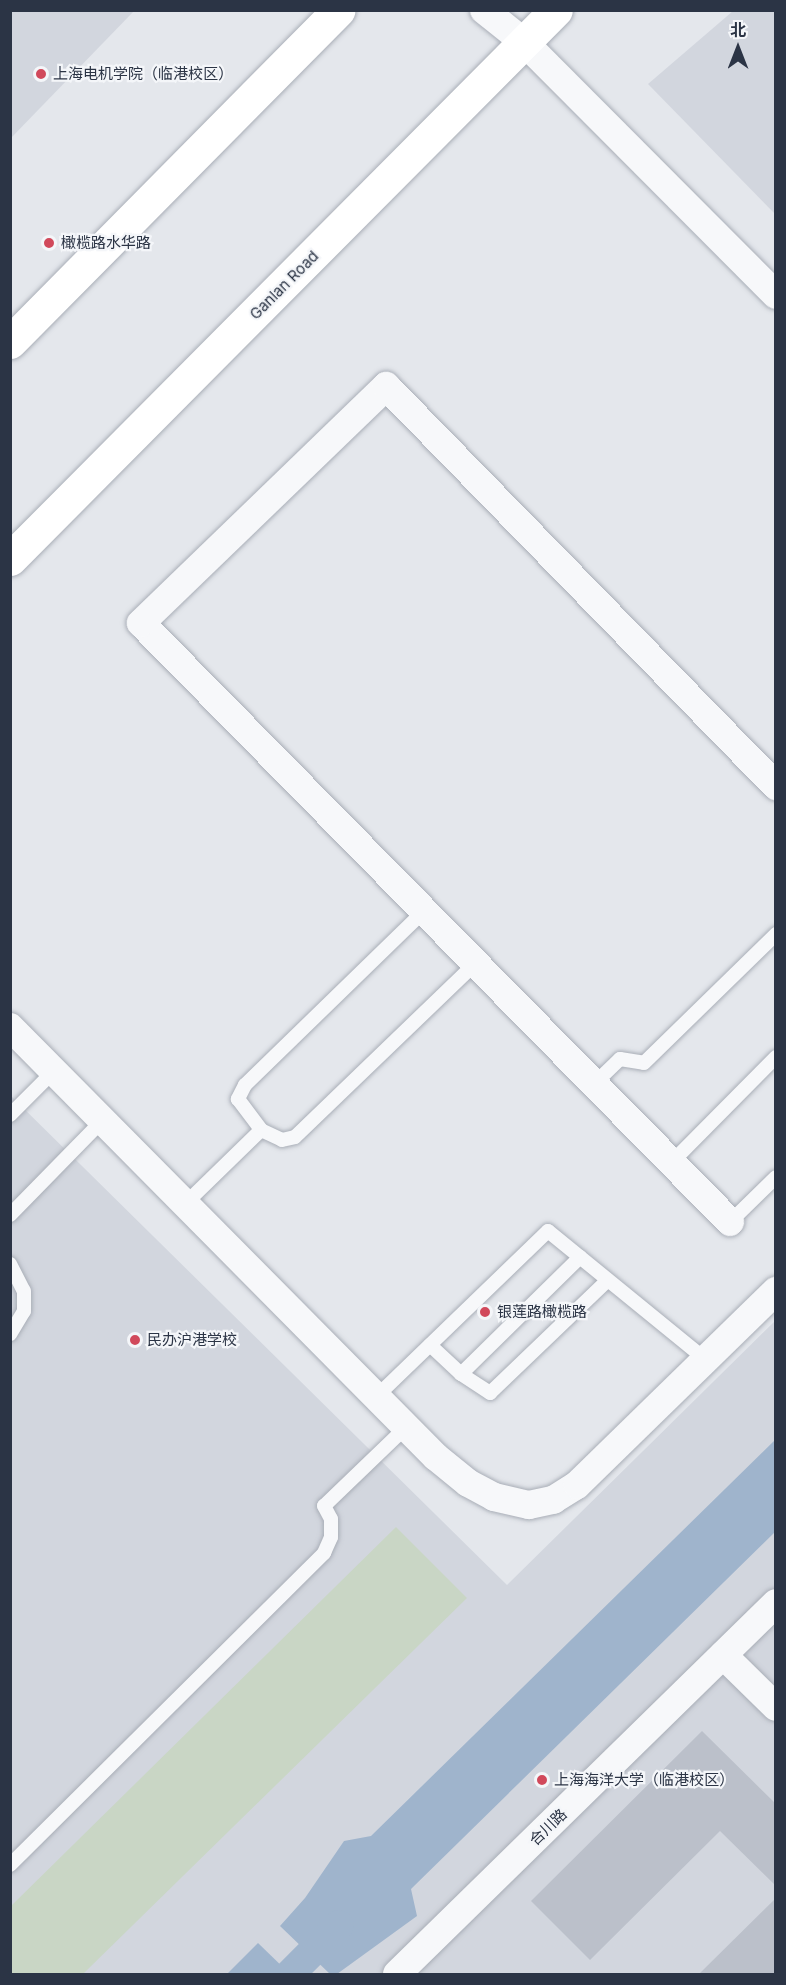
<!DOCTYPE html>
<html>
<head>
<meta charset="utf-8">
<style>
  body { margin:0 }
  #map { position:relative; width:786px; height:1985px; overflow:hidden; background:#e4e7ec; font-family:Inter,"Noto Sans SC",sans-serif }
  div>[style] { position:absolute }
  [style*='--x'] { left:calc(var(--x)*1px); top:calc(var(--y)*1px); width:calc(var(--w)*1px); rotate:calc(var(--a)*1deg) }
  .built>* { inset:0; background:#d2d6de }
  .green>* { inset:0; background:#c9d6c5 }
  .water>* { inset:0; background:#9fb4cc }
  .canal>* { height:30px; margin:-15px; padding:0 15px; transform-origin:15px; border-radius:15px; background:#9fb4cc }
  .building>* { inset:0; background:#bbc0ca }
  .roads { filter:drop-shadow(0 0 2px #a9aeb7) drop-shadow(0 0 2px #a9aeb7) }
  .lane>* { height:14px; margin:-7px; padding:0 7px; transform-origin:7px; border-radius:7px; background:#f7f8fa }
  .street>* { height:28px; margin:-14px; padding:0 14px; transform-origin:14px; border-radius:14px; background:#f7f8fa }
  .secondary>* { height:33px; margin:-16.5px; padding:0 16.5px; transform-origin:16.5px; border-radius:16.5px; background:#fff }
  .dots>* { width:16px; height:16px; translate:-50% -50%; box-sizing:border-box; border:3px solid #f4f6f9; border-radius:50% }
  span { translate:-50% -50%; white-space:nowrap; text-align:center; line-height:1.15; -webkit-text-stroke:4.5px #f4f6f9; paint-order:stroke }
  .poi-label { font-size:15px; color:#2b3445 }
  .left { translate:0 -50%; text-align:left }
  .street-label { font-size:15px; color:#2b3445 }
  .frame { position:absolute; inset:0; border:12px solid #2b3445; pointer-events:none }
  .north { position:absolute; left:708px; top:18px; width:60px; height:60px; -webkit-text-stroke:4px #f4f6f9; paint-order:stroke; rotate:0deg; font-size:16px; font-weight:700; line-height:24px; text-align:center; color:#2b3445 }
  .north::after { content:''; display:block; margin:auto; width:21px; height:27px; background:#2b3445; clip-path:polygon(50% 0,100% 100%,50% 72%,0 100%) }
</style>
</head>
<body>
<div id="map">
  <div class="built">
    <div style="clip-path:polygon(11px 10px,134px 11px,11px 138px,10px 11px)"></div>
    <div style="clip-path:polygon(733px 11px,775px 11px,775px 214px,648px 84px)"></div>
    <div style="clip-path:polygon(10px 1095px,507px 1585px,775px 1321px,775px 1974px,11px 1974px)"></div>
  </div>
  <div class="green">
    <div style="clip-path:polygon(396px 1527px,467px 1598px,83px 1974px,11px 1974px,11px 1906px)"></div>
  </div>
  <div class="water">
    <div style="clip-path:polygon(775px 1440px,775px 1532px,411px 1889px,417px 1916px,337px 1974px,330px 1974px,280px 1926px,305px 1898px,344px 1841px,371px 1836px)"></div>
    <div style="clip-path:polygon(258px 1943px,290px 1974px,227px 1974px)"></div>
  </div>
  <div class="canal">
    <div style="--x:290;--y:1974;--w:69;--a:-45"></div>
  </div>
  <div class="building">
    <div style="clip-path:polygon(702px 1731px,776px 1804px,776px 1886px,720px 1831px,590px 1960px,531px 1901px)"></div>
    <div style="clip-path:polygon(776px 1898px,776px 1974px,699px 1974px)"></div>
  </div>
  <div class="roads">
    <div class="lane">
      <div style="--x:424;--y:911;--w:250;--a:135.8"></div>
      <div style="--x:245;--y:1085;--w:16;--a:117"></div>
      <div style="--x:238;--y:1099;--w:39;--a:53"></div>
      <div style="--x:261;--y:1130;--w:23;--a:25"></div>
      <div style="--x:282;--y:1140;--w:13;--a:-13"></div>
      <div style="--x:295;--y:1137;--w:250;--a:-43.9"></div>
      <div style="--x:594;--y:1084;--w:36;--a:-44"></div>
      <div style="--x:620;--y:1059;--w:24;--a:9"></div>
      <div style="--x:644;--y:1063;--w:185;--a:-44.3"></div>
      <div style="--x:10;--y:1115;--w:62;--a:-45"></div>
      <div style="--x:671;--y:1163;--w:149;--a:-45.3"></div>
      <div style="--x:185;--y:1204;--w:106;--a:-44.2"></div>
      <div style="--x:10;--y:1215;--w:133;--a:-45.6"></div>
      <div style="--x:730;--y:1222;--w:64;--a:-44.4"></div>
      <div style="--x:10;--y:1264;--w:30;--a:63"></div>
      <div style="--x:24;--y:1291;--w:20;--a:90"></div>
      <div style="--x:24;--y:1311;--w:27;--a:121"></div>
      <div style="--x:430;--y:1345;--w:42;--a:43.1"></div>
      <div style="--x:461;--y:1374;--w:167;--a:-44.5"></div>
      <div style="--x:461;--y:1374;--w:35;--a:33"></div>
      <div style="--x:490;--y:1393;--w:163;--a:-43.8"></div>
      <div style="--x:376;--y:1397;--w:239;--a:-44"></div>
      <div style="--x:548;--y:1231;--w:204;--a:39.2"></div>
      <div style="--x:10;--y:1865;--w:443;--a:-44.8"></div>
      <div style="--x:324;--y:1553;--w:17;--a:-66"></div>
      <div style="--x:331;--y:1537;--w:18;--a:-90"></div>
      <div style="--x:331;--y:1519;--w:15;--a:-118"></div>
      <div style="--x:324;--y:1506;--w:114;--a:-43.9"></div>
    </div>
    <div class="street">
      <div style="--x:484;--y:10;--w:51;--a:38.7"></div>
      <div style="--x:524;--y:42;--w:357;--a:45.1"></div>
      <div style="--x:10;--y:1027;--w:605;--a:45.27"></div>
      <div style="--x:436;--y:1457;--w:41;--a:39.1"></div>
      <div style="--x:468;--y:1483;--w:30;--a:28"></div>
      <div style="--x:494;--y:1497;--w:36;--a:13"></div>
      <div style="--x:529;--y:1505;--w:25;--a:-12"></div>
      <div style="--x:553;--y:1500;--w:28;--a:-32"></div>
      <div style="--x:577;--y:1485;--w:278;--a:-44.3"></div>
      <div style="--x:730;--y:1222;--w:840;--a:-134.52"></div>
      <div style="--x:141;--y:623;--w:341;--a:-44"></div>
      <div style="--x:386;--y:386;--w:559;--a:45.73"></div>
      <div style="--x:723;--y:1655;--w:74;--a:44.5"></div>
      <div style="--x:397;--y:1974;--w:530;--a:-44.39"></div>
    </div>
    <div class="secondary">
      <div style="--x:10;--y:342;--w:467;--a:-45.3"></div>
      <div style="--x:10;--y:559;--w:774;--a:-45.16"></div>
    </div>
  </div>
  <div class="dots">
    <div style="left:41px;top:74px;background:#d1495b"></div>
    <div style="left:49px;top:243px;background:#d1495b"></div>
    <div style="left:485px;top:1312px;background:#d1495b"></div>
    <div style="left:135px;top:1340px;background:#d1495b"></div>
    <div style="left:542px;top:1780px;background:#d1495b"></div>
  </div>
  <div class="poi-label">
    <span class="left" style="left:53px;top:74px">上海电机学院（临港校区）</span>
    <span class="left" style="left:61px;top:243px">橄榄路水华路</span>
    <span class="left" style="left:497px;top:1312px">银莲路橄榄路</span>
    <span class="left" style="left:147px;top:1340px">民办沪港学校</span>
    <span class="left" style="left:554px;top:1780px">上海海洋大学（临港校区）</span>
  </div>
  <div class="street-label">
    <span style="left:284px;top:285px;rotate:-45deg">Ganlan Road</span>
    <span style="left:548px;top:1827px;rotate:-44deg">合川路</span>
  </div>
  <div class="frame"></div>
  <div class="north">北</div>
</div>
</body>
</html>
